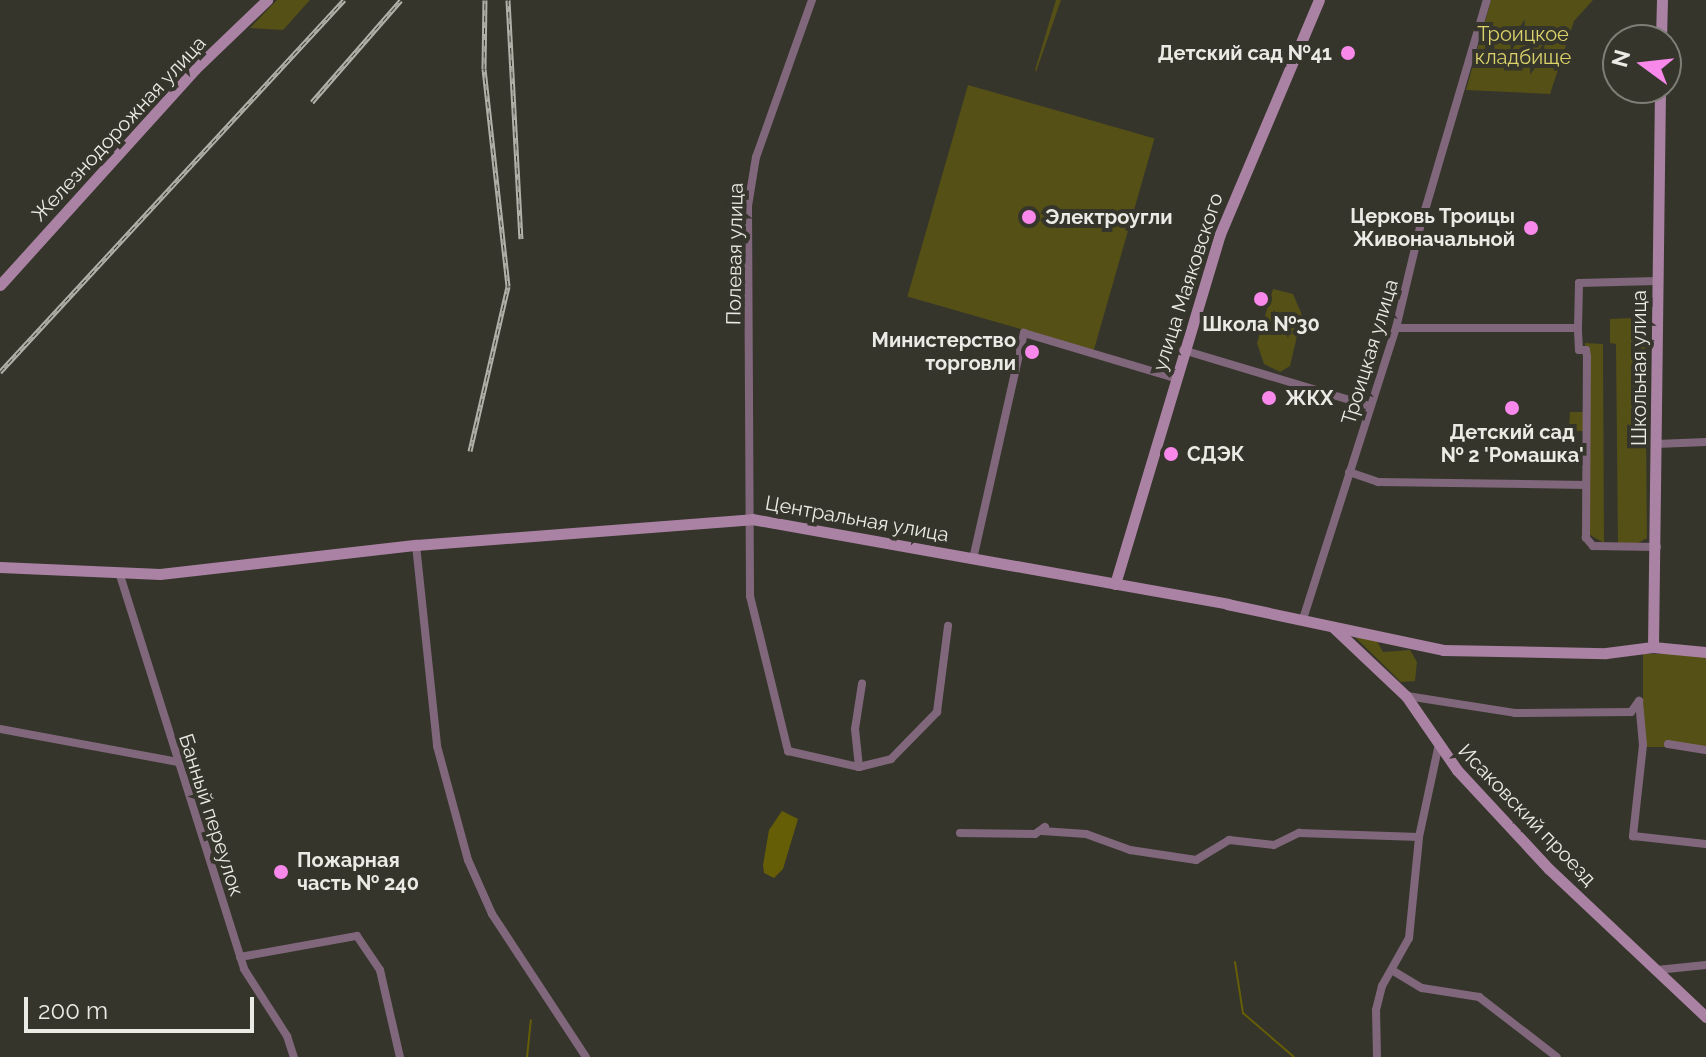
<!DOCTYPE html>
<html>
<head>
<meta charset="utf-8">
<style>
  body { margin:0 }
  #map { position:relative; width:1706px; height:1057px; overflow:hidden; background:#35352c; font-family:Raleway,sans-serif }
  div>[style] { position:absolute }
  [style*='--x'] { left:calc(var(--x)*1px); top:calc(var(--y)*1px); width:calc(var(--w)*1px); rotate:calc(var(--a)*1deg) }
  .green>* { inset:0; background:#555015; transform-origin:0 0 }
  .water>* { inset:0; background:#655e06 }
  .stream>* { height:2px; margin:-1px; padding:0 1px; transform-origin:1px; border-radius:1px; background:#655e06 }
  .street>* { height:8px; margin:-4px; padding:0 4px; transform-origin:4px; border-radius:4px; background:#80677b }
  .secondary>* { height:11px; margin:-5.5px; padding:0 5.5px; transform-origin:5.5px; border-radius:5.5px; background:#aa82a3 }
  .rail>* { height:5px; margin-top:-2.5px; transform-origin:0; background:repeating-linear-gradient(90deg,#35352c 0 6px,#b1b1aa 0 12px); box-sizing:border-box; border-block:2px solid #b1b1aa }
  .dots>* { width:22px; height:22px; translate:-50% -50%; box-sizing:border-box; border:4px solid #35352c; border-radius:50% }
  span { translate:-50% -50%; white-space:nowrap; text-align:center; line-height:1.15; -webkit-text-stroke:8px #35352c; paint-order:stroke }
  .park-label { font-size:20px; color:#dcd36a }
  .poi-label { font-size:20px; color:#ebebe5; font-weight:700 }
  .right { translate:-100% -50%; text-align:right }
  .left { translate:0 -50%; text-align:left }
  .street-label { font-size:20px; color:#ebebe5 }
  .north { position:absolute; left:1602px; top:24px; width:80px; height:80px; box-sizing:border-box; background:#35352c; border:2px solid #7e7e76; border-radius:50%; rotate:285deg; font-size:22px; font-weight:700; line-height:32px; text-align:center; color:#ebebe5 }
  .north::after { content:''; display:block; margin:auto; width:28px; height:36px; background:#f888e9; clip-path:polygon(50% 0,100% 100%,50% 72%,0 100%) }
  .scale { position:absolute; left:24px; top:997px; width:230px; height:36px; box-sizing:border-box; border:4px solid #ebebe5; border-top:0; padding-left:10px; font-size:24px; line-height:28px; white-space:nowrap; color:#ebebe5; -webkit-text-stroke:6px #35352c; paint-order:stroke }
</style>
</head>
<body>
<div id="map">
  <div class="green">
    <div style="clip-path:polygon(277px 0,310px 0,283px 30px,250px 28px)"></div>
    <div style="clip-path:polygon(1056px 0,1061px 0,1036px 72px,1035px 70px)"></div>
    <div style="clip-path:polygon(1491px 0,1593px 0,1574px 21px,1550px 94px,1466px 90px)"></div>
    <div style="left:968px;top:85px;width:194px;height:220px;rotate:16deg"></div>
    <div style="clip-path:polygon(1273px 289px,1293px 294px,1302px 315px,1290px 366px,1280px 372px,1264px 364px,1257px 343px)"></div>
    <div style="clip-path:polygon(1633px 318px,1645px 326px,1647px 538px,1631px 547px,1618px 547px,1616px 344px,1610px 343px,1610px 319px)"></div>
    <div style="clip-path:polygon(1585px 343px,1603px 344px,1604px 543px,1585px 532px,1586px 431px,1569px 431px,1570px 412px,1586px 412px)"></div>
    <div style="clip-path:polygon(1354px 636px,1377px 641px,1383px 652px,1410px 650px,1417px 662px,1415px 681px,1401px 682px)"></div>
    <div style="left:1706px;top:654px;width:93px;height:63px;rotate:90deg"></div>
  </div>
  <div class="water">
    <div style="clip-path:polygon(782px 811px,798px 819px,783px 869px,774px 878px,764px 873px,763px 865px,769px 830px)"></div>
  </div>
  <div class="stream">
    <div style="--x:1235;--y:962;--w:52;--a:81.1"></div>
    <div style="--x:1243;--y:1013;--w:67;--a:40.8"></div>
    <div style="--x:527;--y:1057;--w:37;--a:-84"></div>
  </div>
  <div class="street">
    <div style="--x:812;--y:0;--w:167;--a:109.6"></div>
    <div style="--x:756;--y:157;--w:50;--a:99.3"></div>
    <div style="--x:748;--y:206;--w:390;--a:89.7"></div>
    <div style="--x:750;--y:596;--w:160;--a:76.2"></div>
    <div style="--x:788;--y:751;--w:73;--a:12.7"></div>
    <div style="--x:859;--y:767;--w:38;--a:-96"></div>
    <div style="--x:855;--y:729;--w:46;--a:-81.2"></div>
    <div style="--x:1396;--y:328;--w:182;--a:0"></div>
    <div style="--x:1183;--y:350;--w:195;--a:16.7"></div>
    <div style="--x:1656;--y:444;--w:50;--a:-2.3"></div>
    <div style="--x:1349;--y:472;--w:31;--a:19"></div>
    <div style="--x:1378;--y:482;--w:208;--a:0.8"></div>
    <div style="--x:416;--y:545;--w:202;--a:84"></div>
    <div style="--x:437;--y:746;--w:118;--a:74.8"></div>
    <div style="--x:468;--y:860;--w:59;--a:66"></div>
    <div style="--x:492;--y:914;--w:171;--a:56.7"></div>
    <div style="--x:1657;--y:547;--w:64;--a:-179.1"></div>
    <div style="--x:1593;--y:546;--w:11;--a:-131"></div>
    <div style="--x:1586;--y:538;--w:181;--a:-89.7"></div>
    <div style="--x:1587;--y:357;--w:7;--a:-98"></div>
    <div style="--x:1586;--y:350;--w:7;--a:180"></div>
    <div style="--x:1579;--y:350;--w:22;--a:-93"></div>
    <div style="--x:1578;--y:328;--w:45;--a:-88.7"></div>
    <div style="--x:1579;--y:283;--w:78;--a:-1.5"></div>
    <div style="--x:973;--y:559;--w:232;--a:-77.3"></div>
    <div style="--x:1024;--y:333;--w:158;--a:16.6"></div>
    <div style="--x:119;--y:572;--w:416;--a:72.5"></div>
    <div style="--x:244;--y:969;--w:80;--a:57.3"></div>
    <div style="--x:287;--y:1036;--w:22;--a:72"></div>
    <div style="--x:1303;--y:619;--w:305;--a:-72.3"></div>
    <div style="--x:1396;--y:328;--w:104;--a:-76.6"></div>
    <div style="--x:1420;--y:227;--w:237;--a:-73.6"></div>
    <div style="--x:1407;--y:696;--w:109;--a:8.9"></div>
    <div style="--x:1515;--y:713;--w:116;--a:-0.5"></div>
    <div style="--x:1631;--y:712;--w:14;--a:-54"></div>
    <div style="--x:1639;--y:701;--w:44;--a:84.8"></div>
    <div style="--x:1643;--y:745;--w:92;--a:96.3"></div>
    <div style="--x:1633;--y:836;--w:73;--a:6.3"></div>
    <div style="--x:0;--y:729;--w:181;--a:10.5"></div>
    <div style="--x:1668;--y:744;--w:38;--a:9"></div>
    <div style="--x:859;--y:767;--w:33;--a:-14"></div>
    <div style="--x:891;--y:759;--w:66;--a:-45.6"></div>
    <div style="--x:937;--y:712;--w:87;--a:-82.7"></div>
    <div style="--x:960;--y:833;--w:75;--a:0.8"></div>
    <div style="--x:1035;--y:834;--w:12;--a:-35"></div>
    <div style="--x:1045;--y:827;--w:5;--a:127"></div>
    <div style="--x:1042;--y:831;--w:44;--a:3.9"></div>
    <div style="--x:1086;--y:834;--w:47;--a:20"></div>
    <div style="--x:1130;--y:850;--w:67;--a:8.6"></div>
    <div style="--x:1196;--y:860;--w:39;--a:-31"></div>
    <div style="--x:1229;--y:840;--w:45;--a:6.3"></div>
    <div style="--x:1274;--y:845;--w:28;--a:-26"></div>
    <div style="--x:1299;--y:833;--w:120;--a:1.9"></div>
    <div style="--x:240;--y:957;--w:119;--a:-10.2"></div>
    <div style="--x:357;--y:936;--w:41;--a:55.9"></div>
    <div style="--x:380;--y:970;--w:89;--a:77.1"></div>
    <div style="--x:1657;--y:970;--w:49;--a:-5.8"></div>
    <div style="--x:1395;--y:972;--w:31;--a:31"></div>
    <div style="--x:1422;--y:988;--w:58;--a:9"></div>
    <div style="--x:1479;--y:997;--w:98;--a:37.6"></div>
    <div style="--x:1377;--y:1057;--w:47;--a:-91.2"></div>
    <div style="--x:1376;--y:1010;--w:25;--a:-76"></div>
    <div style="--x:1382;--y:986;--w:55;--a:-60.6"></div>
    <div style="--x:1409;--y:938;--w:101;--a:-84.3"></div>
    <div style="--x:1419;--y:837;--w:91;--a:-77.9"></div>
  </div>
  <div class="secondary">
    <div style="--x:1661;--y:40;--w:40;--a:-88.6"></div>
    <div style="--x:0;--y:285;--w:291;--a:-47.9"></div>
    <div style="--x:195;--y:69;--w:100;--a:-43.8"></div>
    <div style="--x:0;--y:567;--w:160;--a:2.5"></div>
    <div style="--x:160;--y:574;--w:258;--a:-6.5"></div>
    <div style="--x:416;--y:545;--w:337;--a:-4.4"></div>
    <div style="--x:752;--y:519;--w:483;--a:10.1"></div>
    <div style="--x:1227;--y:604;--w:221;--a:12"></div>
    <div style="--x:1443;--y:650;--w:163;--a:1.1"></div>
    <div style="--x:1606;--y:653;--w:47;--a:-7.3"></div>
    <div style="--x:1115;--y:584;--w:365;--a:-73.3"></div>
    <div style="--x:1220;--y:234;--w:254;--a:-67.1"></div>
    <div style="--x:1334;--y:628;--w:99;--a:43.4"></div>
    <div style="--x:1406;--y:696;--w:90;--a:55.4"></div>
    <div style="--x:1457;--y:770;--w:135;--a:47.1"></div>
    <div style="--x:1549;--y:869;--w:216;--a:43.3"></div>
    <div style="--x:1653;--y:647;--w:559;--a:-89.28"></div>
    <div style="--x:1653;--y:647;--w:53;--a:5.4"></div>
  </div>
  <div class="rail">
    <div style="--x:508;--y:0;--w:239;--a:86.9"></div>
    <div style="--x:312;--y:102;--w:135;--a:-48.9"></div>
    <div style="--x:0;--y:372;--w:507;--a:-47.24"></div>
    <div style="--x:470;--y:451;--w:169;--a:-77"></div>
    <div style="--x:508;--y:286;--w:218;--a:-96.3"></div>
    <div style="--x:484;--y:69;--w:69;--a:-89.2"></div>
  </div>
  <div class="dots">
    <div style="left:1348px;top:53px;background:#f888e9"></div>
    <div style="left:1029px;top:217px;background:#f888e9"></div>
    <div style="left:1531px;top:228px;background:#f888e9"></div>
    <div style="left:1261px;top:299px;background:#f888e9"></div>
    <div style="left:1032px;top:352px;background:#f888e9"></div>
    <div style="left:1269px;top:398px;background:#f888e9"></div>
    <div style="left:1512px;top:408px;background:#f888e9"></div>
    <div style="left:1171px;top:454px;background:#f888e9"></div>
    <div style="left:281px;top:872px;background:#f888e9"></div>
  </div>
  <div class="park-label">
    <span style="left:1523px;top:46px">Троицкое<br>кладбище</span>
  </div>
  <div class="poi-label">
    <span class="right" style="left:1332px;top:53px">Детский сад №41</span>
    <span class="right" style="left:1515px;top:228px">Церковь Троицы<br>Живоначальной</span>
    <span class="left" style="left:1045px;top:217px">Электроугли</span>
    <span style="left:1261px;top:324px">Школа №30</span>
    <span class="right" style="left:1016px;top:352px">Министерство<br>торговли</span>
    <span class="left" style="left:1285px;top:398px">ЖКХ</span>
    <span style="left:1512px;top:444px">Детский сад<br>№ 2 'Ромашка'</span>
    <span class="left" style="left:1187px;top:454px">СДЭК</span>
    <span class="left" style="left:297px;top:872px">Пожарная<br>часть № 240</span>
  </div>
  <div class="street-label">
    <span style="left:119px;top:129px;rotate:-47deg">Железнодорожная улица</span>
    <span style="left:735px;top:254px;rotate:-89deg">Полевая улица</span>
    <span style="left:1188px;top:282px;rotate:-72deg">улица Маяковского</span>
    <span style="left:1370px;top:352px;rotate:-73deg">Троицкая улица</span>
    <span style="left:1639px;top:368px;rotate:-90deg">Школьная улица</span>
    <span style="left:857px;top:519px;rotate:10deg">Центральная улица</span>
    <span style="left:211px;top:815px;rotate:72deg">Банный переулок</span>
    <span style="left:1527px;top:815px;rotate:46deg">Исаковский проезд</span>
  </div>
  <div class="north">N</div>
  <div class="scale">200 m</div>
</div>
</body>
</html>
